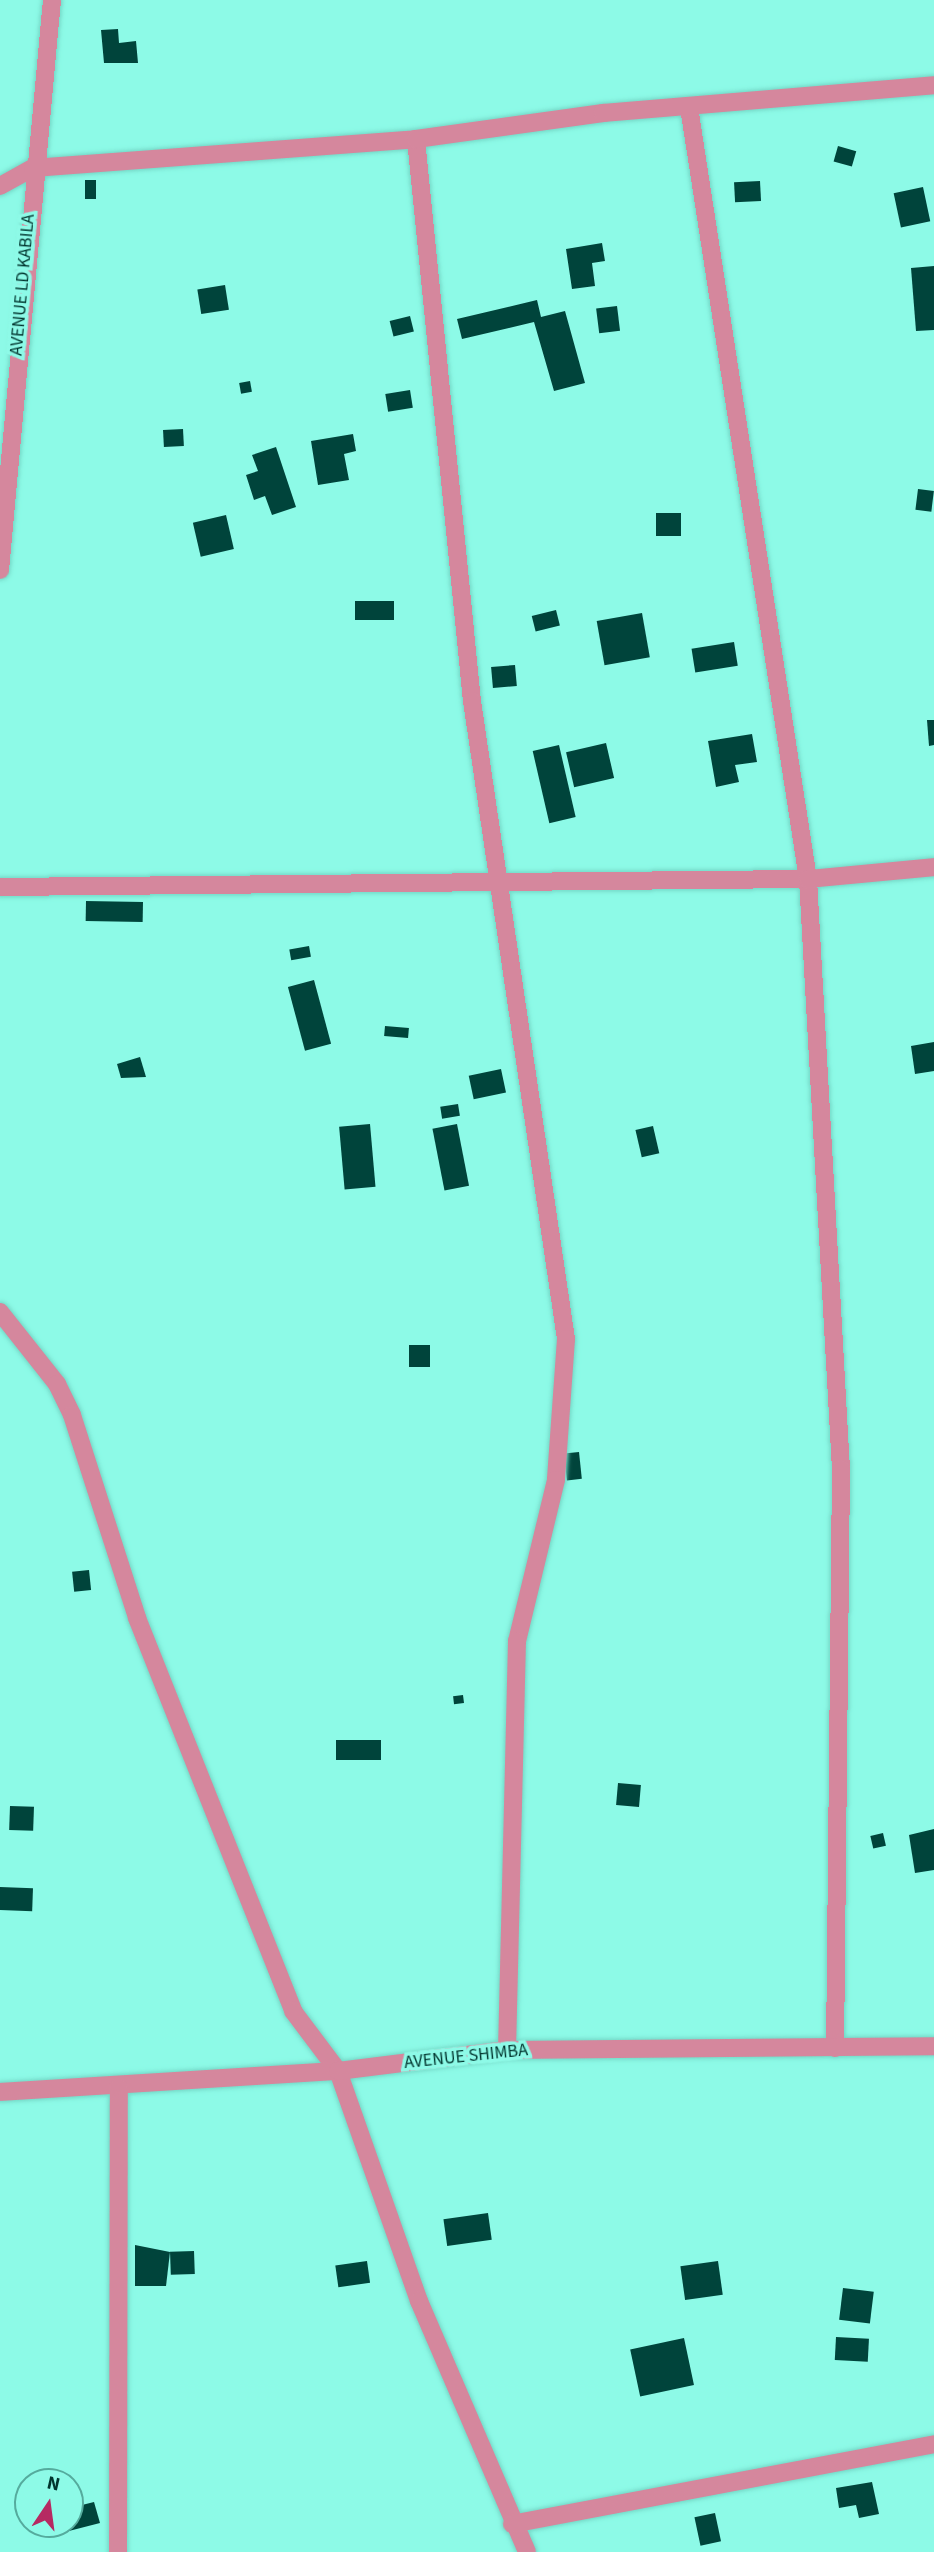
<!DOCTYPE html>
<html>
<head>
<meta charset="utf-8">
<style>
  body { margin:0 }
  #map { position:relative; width:934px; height:2552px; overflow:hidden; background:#8dfae7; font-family:"Source Sans 3",sans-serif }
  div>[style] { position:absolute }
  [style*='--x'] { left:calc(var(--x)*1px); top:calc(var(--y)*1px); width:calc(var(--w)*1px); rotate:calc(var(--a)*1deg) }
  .building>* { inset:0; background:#00443b; transform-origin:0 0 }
  .roads { filter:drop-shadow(0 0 2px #74d7c6) drop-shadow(0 0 2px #74d7c6) }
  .minor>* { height:18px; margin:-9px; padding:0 9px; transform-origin:9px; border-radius:9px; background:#d5879d }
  span { translate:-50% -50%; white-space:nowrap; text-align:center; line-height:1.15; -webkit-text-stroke:7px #8dfae7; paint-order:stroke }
  .street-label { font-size:18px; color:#01352e }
  .north { position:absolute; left:14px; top:2468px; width:70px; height:70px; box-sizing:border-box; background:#8dfae7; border:2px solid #55ab9d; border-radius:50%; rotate:13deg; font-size:19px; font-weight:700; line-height:28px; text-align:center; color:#01352e }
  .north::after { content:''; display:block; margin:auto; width:24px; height:32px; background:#b62a62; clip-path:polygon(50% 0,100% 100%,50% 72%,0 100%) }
</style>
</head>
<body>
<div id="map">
  <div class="building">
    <div style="clip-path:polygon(118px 29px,119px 43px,136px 41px,138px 63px,104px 63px,101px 30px)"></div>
    <div style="left:838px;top:146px;width:19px;height:16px;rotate:16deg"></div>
    <div style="left:96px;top:180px;width:19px;height:11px;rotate:90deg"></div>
    <div style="left:760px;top:181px;width:20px;height:26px;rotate:87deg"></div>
    <div style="left:923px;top:187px;width:35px;height:30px;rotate:78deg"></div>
    <div style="clip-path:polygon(602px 243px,605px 261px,592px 263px,595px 286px,572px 289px,566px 249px)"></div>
    <div style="clip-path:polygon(934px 266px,934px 330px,916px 331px,911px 268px)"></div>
    <div style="left:225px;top:285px;width:25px;height:28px;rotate:81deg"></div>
    <div style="clip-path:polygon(537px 300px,541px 317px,565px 311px,585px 383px,554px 391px,534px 322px,462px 339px,457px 319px)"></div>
    <div style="left:617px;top:306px;width:25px;height:21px;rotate:83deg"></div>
    <div style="left:410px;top:316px;width:16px;height:21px;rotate:76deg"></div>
    <div style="left:250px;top:381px;width:11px;height:11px;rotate:80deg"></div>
    <div style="left:410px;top:390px;width:18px;height:25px;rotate:81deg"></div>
    <div style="left:183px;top:429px;width:17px;height:20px;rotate:87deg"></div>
    <div style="clip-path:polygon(353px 434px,356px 451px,344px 454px,349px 480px,318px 485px,311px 441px)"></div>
    <div style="clip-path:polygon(276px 447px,296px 507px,272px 515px,265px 496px,254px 500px,246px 475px,258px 471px,252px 455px)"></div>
    <div style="left:918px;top:489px;width:16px;height:21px;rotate:7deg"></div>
    <div style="left:681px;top:513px;width:23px;height:25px;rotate:90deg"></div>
    <div style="left:226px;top:515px;width:35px;height:34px;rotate:77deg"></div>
    <div style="left:394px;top:601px;width:19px;height:39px;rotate:90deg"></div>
    <div style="left:556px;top:610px;width:16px;height:25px;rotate:76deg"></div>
    <div style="left:642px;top:613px;width:45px;height:46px;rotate:80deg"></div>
    <div style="left:734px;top:642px;width:24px;height:43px;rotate:81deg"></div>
    <div style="left:515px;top:665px;width:21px;height:24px;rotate:85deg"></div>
    <div style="clip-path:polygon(927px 720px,934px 720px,934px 745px,929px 746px)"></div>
    <div style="clip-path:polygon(752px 734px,757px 762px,735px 765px,739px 782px,716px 787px,708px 741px)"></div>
    <div style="left:606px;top:743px;width:36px;height:41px;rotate:77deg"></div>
    <div style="left:559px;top:745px;width:74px;height:27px;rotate:77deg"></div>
    <div style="left:86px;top:901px;width:57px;height:20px;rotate:1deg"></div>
    <div style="left:309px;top:946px;width:11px;height:20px;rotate:80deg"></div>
    <div style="left:314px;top:980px;width:66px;height:27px;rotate:75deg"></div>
    <div style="left:385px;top:1026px;width:24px;height:10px;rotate:5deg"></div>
    <div style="clip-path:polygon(934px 1042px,934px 1071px,915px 1074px,911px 1046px)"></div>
    <div style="clip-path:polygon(140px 1057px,146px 1077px,121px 1078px,117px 1064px)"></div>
    <div style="left:501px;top:1069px;width:24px;height:33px;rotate:78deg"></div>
    <div style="left:458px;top:1104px;width:12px;height:18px;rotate:81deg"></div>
    <div style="left:370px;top:1124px;width:63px;height:31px;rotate:85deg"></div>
    <div style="left:457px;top:1124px;width:63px;height:25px;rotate:79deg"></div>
    <div style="left:653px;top:1126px;width:28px;height:18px;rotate:77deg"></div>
    <div style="left:409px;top:1345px;width:21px;height:22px"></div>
    <div style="left:579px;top:1452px;width:27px;height:15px;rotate:84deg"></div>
    <div style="left:89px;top:1570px;width:20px;height:17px;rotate:84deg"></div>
    <div style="left:463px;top:1695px;width:8px;height:10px;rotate:83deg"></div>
    <div style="left:381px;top:1740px;width:20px;height:45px;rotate:90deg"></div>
    <div style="left:618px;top:1783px;width:23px;height:22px;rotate:5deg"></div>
    <div style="left:10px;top:1806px;width:24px;height:24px;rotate:2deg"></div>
    <div style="clip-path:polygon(934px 1829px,934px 1870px,915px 1873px,909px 1835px)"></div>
    <div style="left:883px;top:1833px;width:13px;height:13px;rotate:77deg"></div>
    <div style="left:0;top:1887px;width:33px;height:23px;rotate:2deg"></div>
    <div style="left:488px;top:2213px;width:27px;height:45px;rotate:82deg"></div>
    <div style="clip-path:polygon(135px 2245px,170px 2252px,166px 2286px,135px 2286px)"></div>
    <div style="left:194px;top:2251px;width:23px;height:24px;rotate:88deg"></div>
    <div style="left:367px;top:2261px;width:22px;height:32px;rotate:82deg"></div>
    <div style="left:718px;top:2261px;width:34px;height:38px;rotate:82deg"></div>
    <div style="left:843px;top:2288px;width:31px;height:32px;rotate:7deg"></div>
    <div style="left:836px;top:2337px;width:33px;height:23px;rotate:3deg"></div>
    <div style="left:684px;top:2338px;width:48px;height:55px;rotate:78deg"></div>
    <div style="clip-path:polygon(872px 2482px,879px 2514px,859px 2518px,856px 2505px,839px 2508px,836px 2488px)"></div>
    <div style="clip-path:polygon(94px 2502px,100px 2523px,65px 2532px,70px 2508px)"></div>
    <div style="left:715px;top:2513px;width:29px;height:21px;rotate:78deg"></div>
  </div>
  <div class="roads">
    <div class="minor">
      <div style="--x:689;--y:107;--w:781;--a:81.24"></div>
      <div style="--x:808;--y:879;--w:591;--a:86.8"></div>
      <div style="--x:841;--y:1469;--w:579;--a:90.59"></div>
      <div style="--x:416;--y:139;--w:565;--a:84.31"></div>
      <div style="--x:472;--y:701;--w:645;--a:81.62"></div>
      <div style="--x:566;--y:1339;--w:141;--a:94.1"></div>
      <div style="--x:556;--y:1480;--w:166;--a:103.6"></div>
      <div style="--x:517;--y:1641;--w:409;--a:91.4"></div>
      <div style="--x:0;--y:186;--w:38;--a:-29"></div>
      <div style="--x:33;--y:168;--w:384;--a:-4.3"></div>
      <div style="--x:416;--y:139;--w:189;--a:-7.9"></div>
      <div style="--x:603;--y:113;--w:332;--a:-4.8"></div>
      <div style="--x:0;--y:570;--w:572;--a:-84.79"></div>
      <div style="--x:0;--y:887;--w:808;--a:-0.57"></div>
      <div style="--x:808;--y:879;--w:127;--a:-5.4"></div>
      <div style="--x:0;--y:1312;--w:92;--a:51.6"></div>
      <div style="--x:57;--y:1384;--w:34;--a:64"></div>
      <div style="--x:72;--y:1415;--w:213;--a:72.2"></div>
      <div style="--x:137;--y:1618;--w:423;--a:68.3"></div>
      <div style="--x:293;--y:2011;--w:75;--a:53.1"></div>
      <div style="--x:338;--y:2071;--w:244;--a:70.6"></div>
      <div style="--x:419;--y:2301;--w:273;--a:66.7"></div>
      <div style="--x:0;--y:2092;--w:339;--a:-3.6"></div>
      <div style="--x:338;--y:2071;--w:170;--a:-7.1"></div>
      <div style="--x:507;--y:2050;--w:427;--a:-0.5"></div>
      <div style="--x:512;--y:2524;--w:430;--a:-10.7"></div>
      <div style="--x:118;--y:2552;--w:464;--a:-89.9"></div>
    </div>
  </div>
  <div class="street-label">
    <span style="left:23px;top:285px;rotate:-85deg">AVENUE LD KABILA</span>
    <span style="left:466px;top:2057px;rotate:-6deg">AVENUE SHIMBA</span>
  </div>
  <div class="north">N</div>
</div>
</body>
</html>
